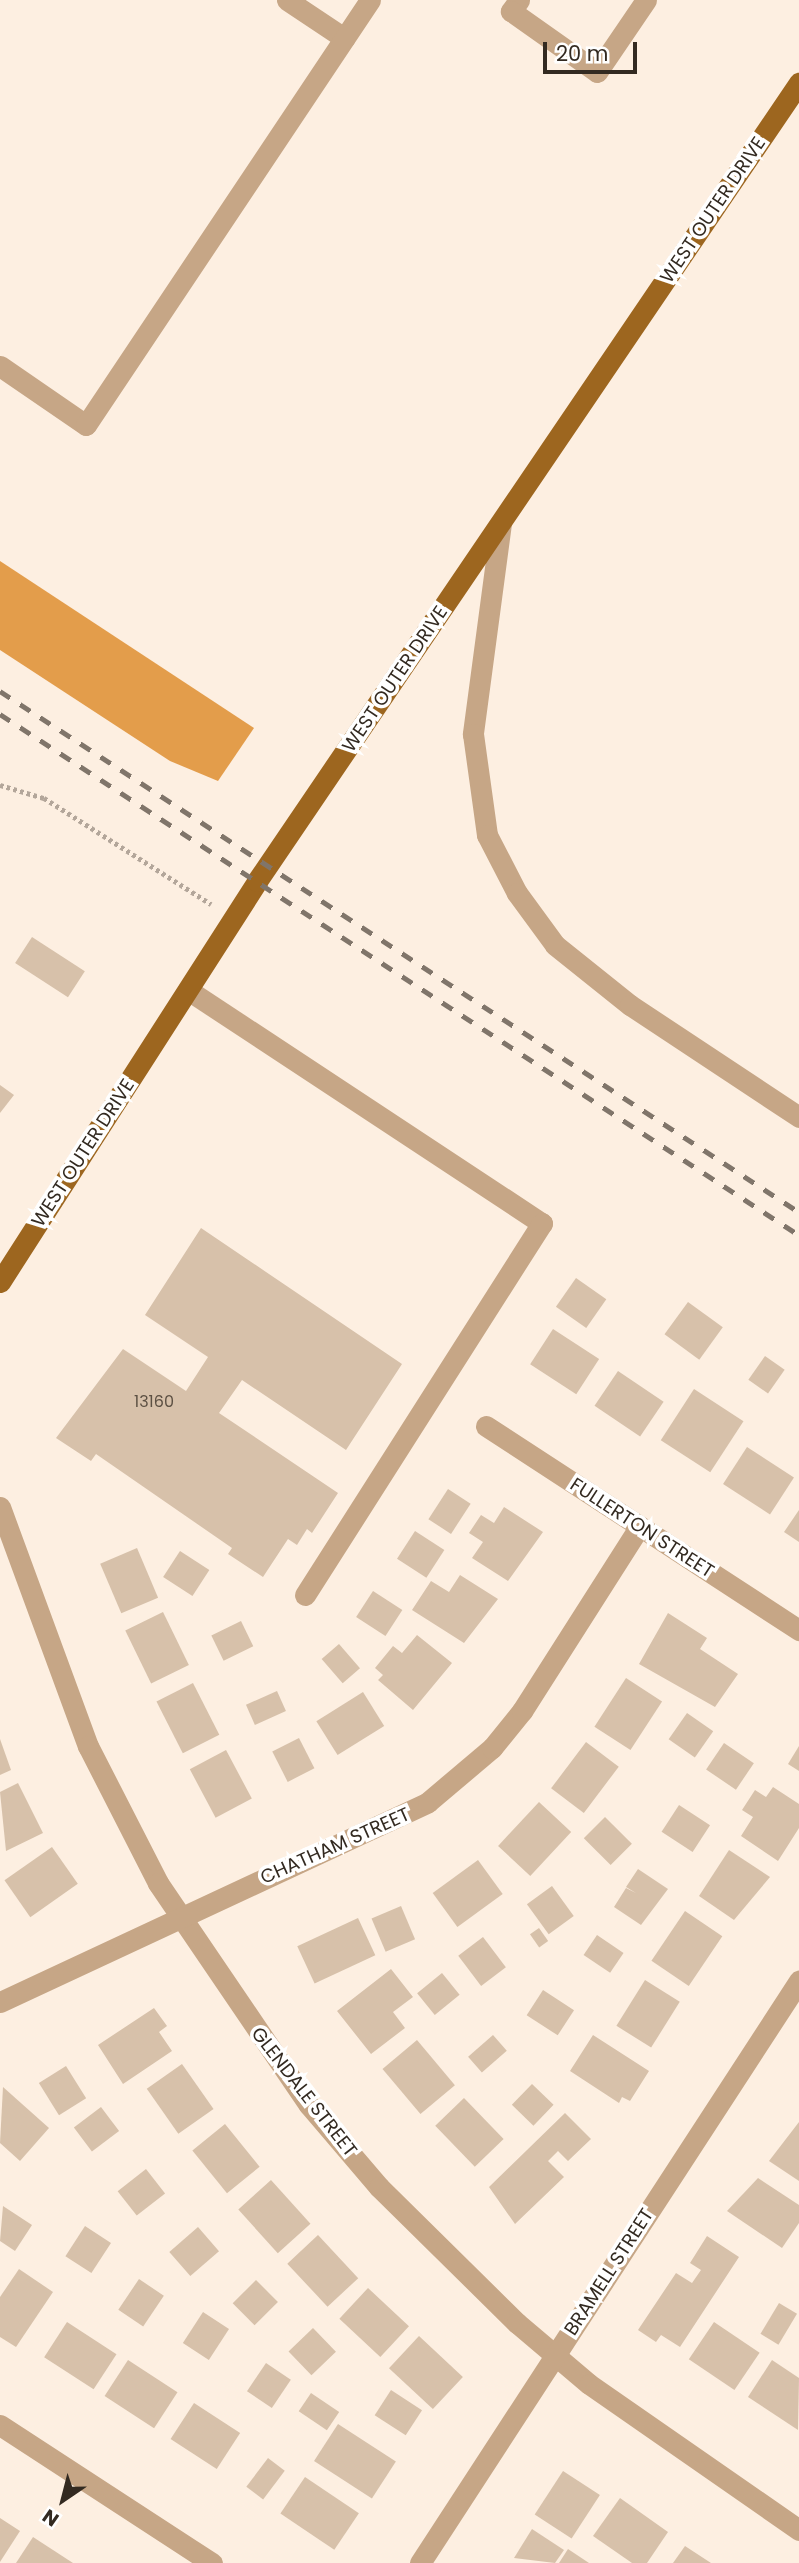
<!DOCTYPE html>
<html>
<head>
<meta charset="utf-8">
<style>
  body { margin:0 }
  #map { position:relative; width:799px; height:2563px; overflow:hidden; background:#fdefe1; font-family:Poppins,sans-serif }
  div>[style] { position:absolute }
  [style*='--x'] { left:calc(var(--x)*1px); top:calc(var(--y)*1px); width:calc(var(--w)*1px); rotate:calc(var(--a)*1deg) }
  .forest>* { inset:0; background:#e39d4b }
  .building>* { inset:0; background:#d7c1aa; transform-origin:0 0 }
  .path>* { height:4.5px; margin-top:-2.25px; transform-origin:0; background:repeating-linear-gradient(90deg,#b3a69a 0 3.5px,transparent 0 7px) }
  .minor>* { height:21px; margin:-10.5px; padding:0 10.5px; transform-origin:10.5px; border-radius:10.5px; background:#c6a686 }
  .major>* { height:21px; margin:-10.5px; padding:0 10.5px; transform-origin:10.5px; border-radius:10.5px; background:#9d661f }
  .rail>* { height:5px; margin-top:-2.5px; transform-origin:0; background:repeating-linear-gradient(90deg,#80756a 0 12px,transparent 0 24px) }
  span { translate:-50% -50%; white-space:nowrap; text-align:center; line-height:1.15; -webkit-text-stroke:7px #fff; paint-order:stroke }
  .number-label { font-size:16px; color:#5c5043 }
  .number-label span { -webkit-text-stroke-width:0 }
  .street-label { font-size:19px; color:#332a21 }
  .north { position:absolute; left:28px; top:2465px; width:70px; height:70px; -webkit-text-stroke:5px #fff; paint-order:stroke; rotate:215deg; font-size:19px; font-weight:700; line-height:28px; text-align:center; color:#332a21 }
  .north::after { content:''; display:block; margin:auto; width:24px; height:32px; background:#332a21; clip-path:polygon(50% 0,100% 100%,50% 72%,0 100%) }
  .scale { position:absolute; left:543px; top:42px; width:94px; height:32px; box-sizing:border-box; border:4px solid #332a21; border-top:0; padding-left:9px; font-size:21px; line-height:24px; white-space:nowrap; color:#332a21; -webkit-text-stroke:5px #fff; paint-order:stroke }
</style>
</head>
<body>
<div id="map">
  <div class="forest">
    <div style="clip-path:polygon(0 561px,254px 728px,218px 781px,170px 761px,0 650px)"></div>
  </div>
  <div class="building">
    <div style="left:32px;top:937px;width:63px;height:31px;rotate:33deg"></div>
    <div style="clip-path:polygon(0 1085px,14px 1095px,0 1113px)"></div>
    <div style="clip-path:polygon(201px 1228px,402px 1364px,346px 1450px,242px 1380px,219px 1413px,338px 1493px,312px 1533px,307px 1529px,297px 1545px,288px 1539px,263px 1577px,228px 1554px,232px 1548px,96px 1454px,91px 1461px,56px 1438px,123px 1349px,186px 1391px,208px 1357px,145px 1315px)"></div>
    <div style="left:576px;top:1278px;width:37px;height:35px;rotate:35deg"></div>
    <div style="left:688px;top:1302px;width:43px;height:40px;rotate:36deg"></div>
    <div style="left:553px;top:1329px;width:55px;height:42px;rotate:33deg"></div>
    <div style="left:765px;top:1356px;width:24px;height:29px;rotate:35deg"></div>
    <div style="left:618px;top:1371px;width:55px;height:42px;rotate:34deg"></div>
    <div style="left:694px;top:1389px;width:59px;height:61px;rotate:33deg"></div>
    <div style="left:747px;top:1447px;width:56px;height:44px;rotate:33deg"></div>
    <div style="left:448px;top:1489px;width:27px;height:36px;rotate:33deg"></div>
    <div style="clip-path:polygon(504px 1507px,543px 1532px,508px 1581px,472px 1558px,483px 1542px,469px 1533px,481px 1515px,494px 1523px)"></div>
    <div style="clip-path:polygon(799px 1510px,799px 1542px,784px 1532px)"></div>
    <div style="left:415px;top:1531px;width:35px;height:33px;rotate:33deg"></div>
    <div style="left:137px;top:1548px;width:54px;height:40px;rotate:67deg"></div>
    <div style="left:180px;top:1551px;width:35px;height:31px;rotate:33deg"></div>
    <div style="clip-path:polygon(460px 1575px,498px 1599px,464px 1643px,412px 1610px,431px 1581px,449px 1592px)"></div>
    <div style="left:373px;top:1591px;width:35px;height:31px;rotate:33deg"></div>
    <div style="left:163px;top:1612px;width:59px;height:42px;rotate:64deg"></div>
    <div style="clip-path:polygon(668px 1613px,707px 1638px,700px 1649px,738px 1674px,715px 1707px,639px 1664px)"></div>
    <div style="left:241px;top:1621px;width:28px;height:33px;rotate:64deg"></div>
    <div style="clip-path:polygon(417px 1635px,452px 1663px,413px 1710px,378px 1680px,383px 1675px,375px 1668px,393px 1646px,402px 1653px)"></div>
    <div style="left:339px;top:1644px;width:32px;height:23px;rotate:49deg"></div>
    <div style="left:626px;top:1678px;width:43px;height:58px;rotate:33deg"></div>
    <div style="left:193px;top:1683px;width:58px;height:41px;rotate:63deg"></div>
    <div style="left:277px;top:1691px;width:22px;height:34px;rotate:66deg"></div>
    <div style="left:363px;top:1692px;width:40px;height:55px;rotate:58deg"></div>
    <div style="left:687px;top:1713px;width:32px;height:32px;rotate:35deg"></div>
    <div style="left:299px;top:1738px;width:34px;height:30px;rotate:63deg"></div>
    <div style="clip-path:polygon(0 1739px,11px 1770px,0 1775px)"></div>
    <div style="left:586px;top:1742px;width:41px;height:58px;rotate:37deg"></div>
    <div style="left:724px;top:1743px;width:36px;height:32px;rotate:34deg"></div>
    <div style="clip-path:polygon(799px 1746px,799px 1771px,788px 1764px)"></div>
    <div style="left:226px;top:1750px;width:55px;height:41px;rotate:62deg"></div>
    <div style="clip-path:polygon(18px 1783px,43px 1833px,6px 1851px,0 1792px)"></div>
    <div style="clip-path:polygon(773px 1787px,799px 1804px,799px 1828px,778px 1861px,741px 1836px,753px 1817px,742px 1810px,755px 1790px,766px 1797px)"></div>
    <div style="left:539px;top:1802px;width:44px;height:60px;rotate:43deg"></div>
    <div style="left:679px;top:1805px;width:37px;height:32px;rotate:33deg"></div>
    <div style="left:605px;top:1817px;width:38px;height:30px;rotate:45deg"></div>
    <div style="left:52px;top:1847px;width:45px;height:58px;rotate:55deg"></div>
    <div style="clip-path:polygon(729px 1850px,770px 1877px,734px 1920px,699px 1896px)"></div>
    <div style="left:478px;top:1860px;width:42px;height:56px;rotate:54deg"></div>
    <div style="clip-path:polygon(638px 1869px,668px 1889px,641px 1925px,614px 1907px,626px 1888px,636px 1893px,626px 1887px)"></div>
    <div style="left:552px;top:1886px;width:37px;height:31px;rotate:54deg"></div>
    <div style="left:401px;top:1906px;width:36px;height:32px;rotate:67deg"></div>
    <div style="left:685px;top:1911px;width:45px;height:60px;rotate:34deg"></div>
    <div style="left:358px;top:1918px;width:41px;height:67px;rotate:65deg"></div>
    <div style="left:539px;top:1928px;width:16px;height:11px;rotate:55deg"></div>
    <div style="left:597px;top:1935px;width:32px;height:24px;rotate:34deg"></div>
    <div style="left:483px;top:1937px;width:38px;height:31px;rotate:53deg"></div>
    <div style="clip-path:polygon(391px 1969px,413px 1997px,393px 2012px,405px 2028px,371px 2054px,337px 2011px)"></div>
    <div style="left:442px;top:1973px;width:28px;height:32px;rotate:51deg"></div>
    <div style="left:645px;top:1980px;width:41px;height:54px;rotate:32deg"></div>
    <div style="left:543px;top:1990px;width:37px;height:30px;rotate:33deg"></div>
    <div style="clip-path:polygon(154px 2008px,167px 2026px,159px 2032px,172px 2051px,123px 2084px,98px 2045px)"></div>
    <div style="left:493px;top:2035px;width:21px;height:33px;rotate:49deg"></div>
    <div style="clip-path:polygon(593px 2035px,649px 2071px,630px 2101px,622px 2097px,619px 2103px,570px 2071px)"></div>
    <div style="left:417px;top:2040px;width:59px;height:45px;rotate:50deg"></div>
    <div style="left:182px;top:2064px;width:55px;height:43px;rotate:55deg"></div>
    <div style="left:66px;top:2066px;width:38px;height:32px;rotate:58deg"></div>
    <div style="left:532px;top:2084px;width:30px;height:29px;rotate:44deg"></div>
    <div style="clip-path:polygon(3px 2087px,49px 2128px,20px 2161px,0 2143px)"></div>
    <div style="left:464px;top:2098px;width:57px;height:40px;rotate:46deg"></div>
    <div style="left:101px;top:2107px;width:30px;height:34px;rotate:53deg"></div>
    <div style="clip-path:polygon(565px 2113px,591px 2139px,568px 2161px,558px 2151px,548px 2161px,564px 2177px,515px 2224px,489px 2187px)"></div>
    <div style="clip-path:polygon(799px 2122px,799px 2181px,769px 2161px)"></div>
    <div style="left:225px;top:2124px;width:55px;height:42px;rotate:51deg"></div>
    <div style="left:146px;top:2169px;width:31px;height:36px;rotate:52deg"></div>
    <div style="clip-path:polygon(758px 2178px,799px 2205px,799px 2223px,782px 2248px,727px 2211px)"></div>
    <div style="left:271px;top:2180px;width:59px;height:44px;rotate:48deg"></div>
    <div style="clip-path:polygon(3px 2206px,32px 2225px,15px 2251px,0 2241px)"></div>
    <div style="left:85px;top:2226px;width:31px;height:36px;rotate:33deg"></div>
    <div style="left:198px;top:2227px;width:32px;height:38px;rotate:49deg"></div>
    <div style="left:318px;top:2235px;width:59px;height:42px;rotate:47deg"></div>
    <div style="clip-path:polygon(707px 2236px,739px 2257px,680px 2347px,661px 2335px,656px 2342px,638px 2330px,676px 2273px,692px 2283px,701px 2270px,690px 2263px)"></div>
    <div style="clip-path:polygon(19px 2269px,53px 2292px,16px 2347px,0 2337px,0 2297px)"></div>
    <div style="left:139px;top:2279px;width:30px;height:37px;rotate:34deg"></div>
    <div style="left:256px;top:2280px;width:31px;height:33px;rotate:45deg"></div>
    <div style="left:368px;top:2288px;width:56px;height:42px;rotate:43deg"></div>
    <div style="left:779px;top:2303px;width:21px;height:36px;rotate:31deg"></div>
    <div style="left:203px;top:2312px;width:31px;height:37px;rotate:33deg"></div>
    <div style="left:67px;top:2322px;width:59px;height:42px;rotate:33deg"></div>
    <div style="left:714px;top:2322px;width:55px;height:45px;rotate:34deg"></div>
    <div style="left:313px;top:2328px;width:33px;height:34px;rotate:46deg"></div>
    <div style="left:419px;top:2336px;width:60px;height:44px;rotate:43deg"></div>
    <div style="left:128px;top:2360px;width:59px;height:43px;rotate:33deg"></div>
    <div style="clip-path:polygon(772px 2360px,799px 2378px,798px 2430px,748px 2397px)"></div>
    <div style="left:266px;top:2363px;width:30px;height:34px;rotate:34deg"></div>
    <div style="left:391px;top:2390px;width:37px;height:30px;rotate:33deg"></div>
    <div style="left:311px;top:2393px;width:34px;height:22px;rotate:34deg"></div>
    <div style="left:194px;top:2403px;width:55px;height:43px;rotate:33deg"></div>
    <div style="left:338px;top:2424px;width:69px;height:44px;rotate:33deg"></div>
    <div style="left:268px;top:2458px;width:21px;height:36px;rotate:37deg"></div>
    <div style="left:563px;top:2471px;width:44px;height:52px;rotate:33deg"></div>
    <div style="left:305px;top:2477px;width:65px;height:44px;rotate:34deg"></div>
    <div style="clip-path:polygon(620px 2498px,668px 2532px,647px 2563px,632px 2563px,593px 2536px)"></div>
    <div style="clip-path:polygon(0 2518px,20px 2531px,0 2562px)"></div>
    <div style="clip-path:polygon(532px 2529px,564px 2550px,555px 2563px,514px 2558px)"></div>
    <div style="clip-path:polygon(33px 2537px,73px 2563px,16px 2563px)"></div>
    <div style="clip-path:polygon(685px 2546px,711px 2563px,673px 2563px)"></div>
    <div style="clip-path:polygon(568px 2549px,589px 2563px,559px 2563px)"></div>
  </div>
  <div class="path">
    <div style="--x:0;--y:785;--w:46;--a:16.5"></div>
    <div style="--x:44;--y:798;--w:198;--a:32.4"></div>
  </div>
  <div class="minor">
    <div style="--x:287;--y:0;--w:69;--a:33.7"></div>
    <div style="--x:519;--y:0;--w:14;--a:126"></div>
    <div style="--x:511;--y:11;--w:105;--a:35.3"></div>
    <div style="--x:597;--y:72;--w:87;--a:-55.8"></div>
    <div style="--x:0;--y:366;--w:104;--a:34.5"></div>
    <div style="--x:86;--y:425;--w:511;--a:-56.25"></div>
    <div style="--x:501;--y:523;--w:213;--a:97.6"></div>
    <div style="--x:473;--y:734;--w:102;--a:82.1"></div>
    <div style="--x:487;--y:835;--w:65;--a:62.7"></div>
    <div style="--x:517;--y:893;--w:64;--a:53.8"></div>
    <div style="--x:555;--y:945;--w:96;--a:38.7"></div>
    <div style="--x:630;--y:1005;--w:203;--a:33.5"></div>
    <div style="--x:188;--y:990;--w:424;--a:33.4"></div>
    <div style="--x:542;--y:1223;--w:441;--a:122.5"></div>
    <div style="--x:486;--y:1426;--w:374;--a:33.1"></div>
    <div style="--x:0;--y:1507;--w:255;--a:69.8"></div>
    <div style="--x:88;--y:1746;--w:154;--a:62.9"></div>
    <div style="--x:158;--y:1883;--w:268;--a:55.8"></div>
    <div style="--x:309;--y:2105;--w:108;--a:49.5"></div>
    <div style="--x:379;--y:2187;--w:194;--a:44.6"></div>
    <div style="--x:517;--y:2323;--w:94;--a:40.3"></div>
    <div style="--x:589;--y:2384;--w:256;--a:34.8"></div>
    <div style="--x:0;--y:2002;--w:472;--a:-25"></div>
    <div style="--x:428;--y:1802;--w:84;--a:-40.2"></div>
    <div style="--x:492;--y:1748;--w:48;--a:-51"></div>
    <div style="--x:522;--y:1711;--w:219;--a:-57.5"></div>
    <div style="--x:0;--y:2425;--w:253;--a:33.1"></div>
    <div style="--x:420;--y:2563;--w:695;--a:-56.93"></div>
  </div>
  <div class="major">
    <div style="--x:0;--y:1282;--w:476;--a:-57.3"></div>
    <div style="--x:257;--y:881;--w:965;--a:-55.82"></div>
  </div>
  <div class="rail">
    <div style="--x:0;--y:691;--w:954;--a:33.11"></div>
    <div style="--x:0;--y:714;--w:954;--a:33.11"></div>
  </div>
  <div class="number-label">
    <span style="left:154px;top:1402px">13160</span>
  </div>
  <div class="street-label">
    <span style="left:713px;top:210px;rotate:-56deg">WEST OUTER DRIVE</span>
    <span style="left:395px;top:679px;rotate:-56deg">WEST OUTER DRIVE</span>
    <span style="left:83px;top:1153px;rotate:-57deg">WEST OUTER DRIVE</span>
    <span style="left:642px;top:1528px;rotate:33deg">FULLERTON STREET</span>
    <span style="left:335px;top:1846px;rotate:-24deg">CHATHAM STREET</span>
    <span style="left:304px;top:2092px;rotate:52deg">GLENDALE STREET</span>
    <span style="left:609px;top:2272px;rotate:-57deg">BRAMELL STREET</span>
  </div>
  <div class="north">N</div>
  <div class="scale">20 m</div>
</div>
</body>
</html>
